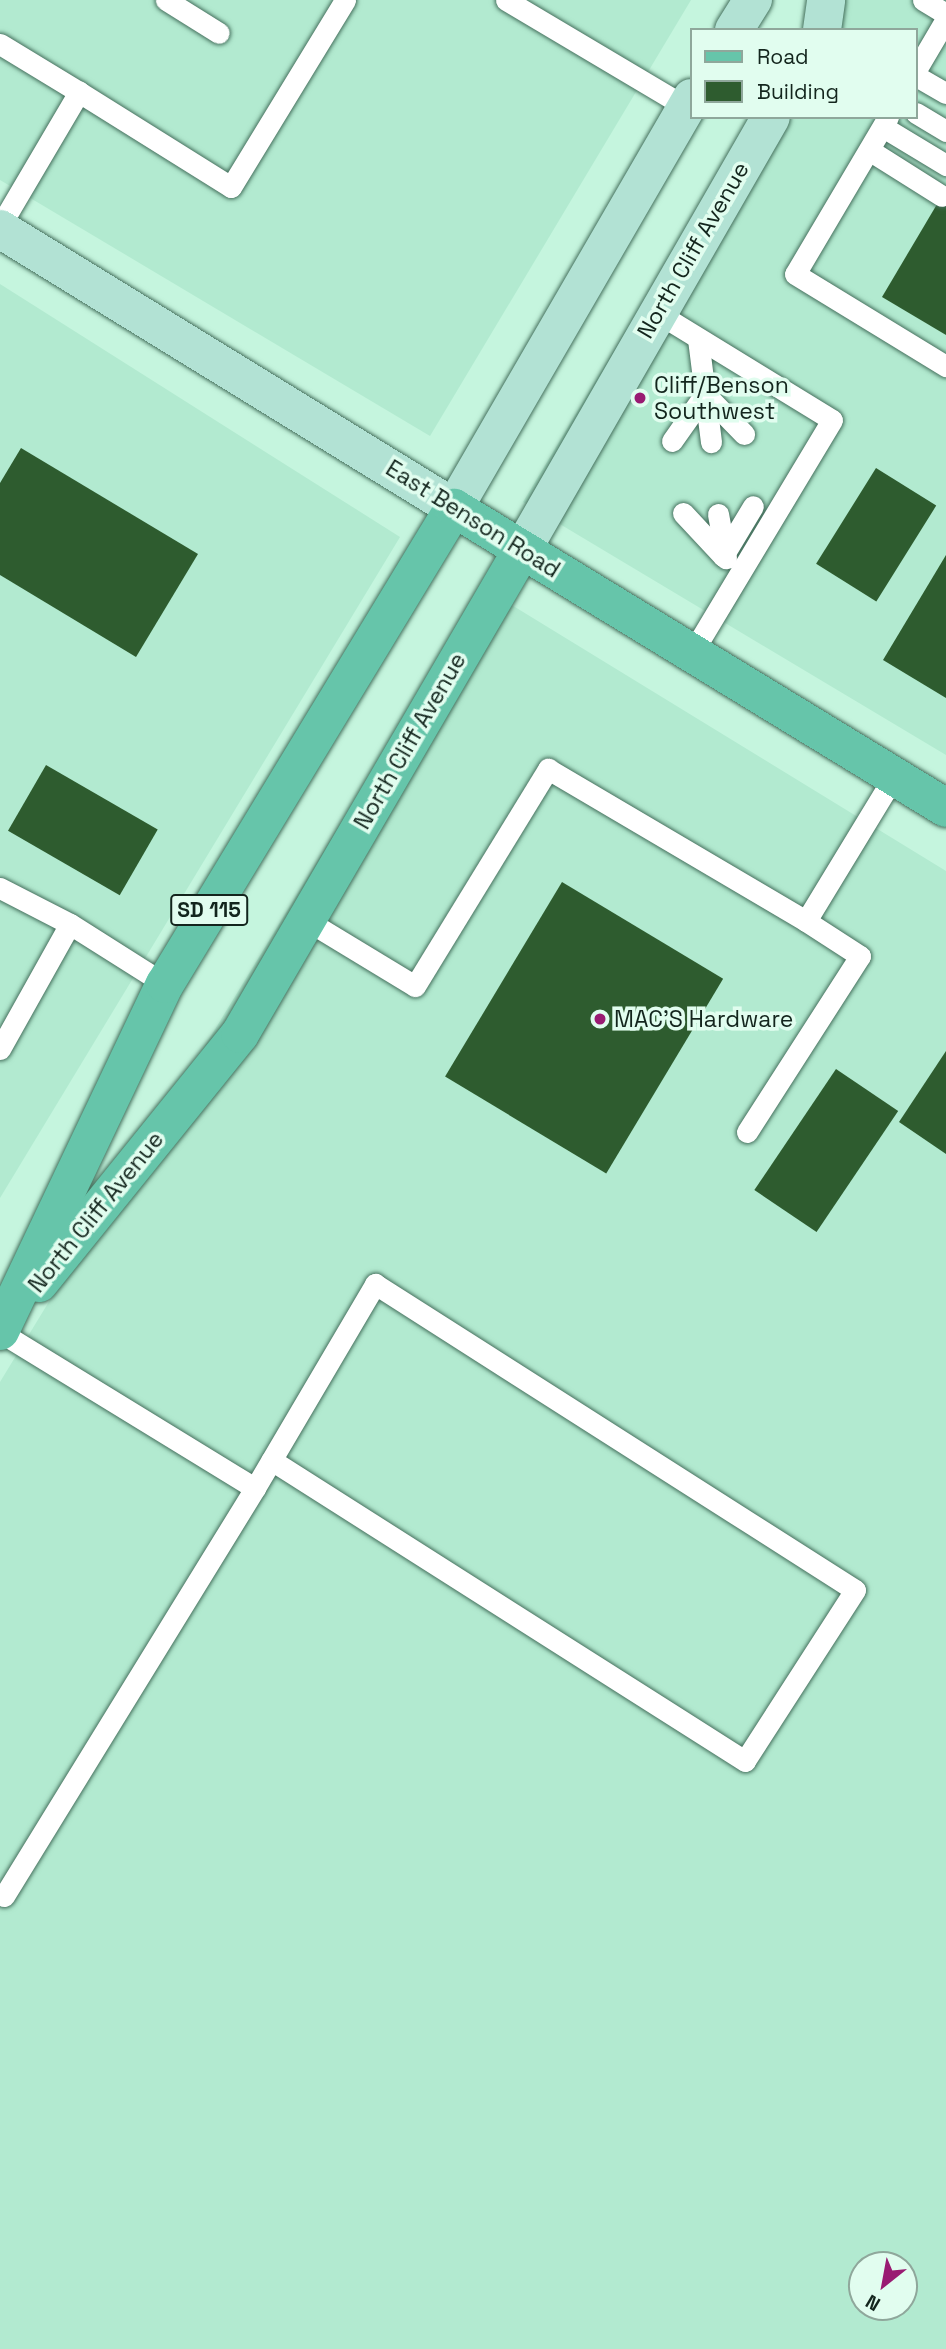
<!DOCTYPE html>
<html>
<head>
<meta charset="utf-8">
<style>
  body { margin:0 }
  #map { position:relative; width:946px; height:2349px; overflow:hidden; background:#c5f5de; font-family:"Space Grotesk",sans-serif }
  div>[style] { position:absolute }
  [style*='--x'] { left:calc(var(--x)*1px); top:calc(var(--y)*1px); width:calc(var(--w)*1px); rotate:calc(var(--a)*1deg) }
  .built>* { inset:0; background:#b2ead0 }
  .building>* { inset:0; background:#2e5c2f; transform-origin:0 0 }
  .roads { filter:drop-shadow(0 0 2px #45705d) drop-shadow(0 0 2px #45705d) }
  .service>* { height:21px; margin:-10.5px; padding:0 10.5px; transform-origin:10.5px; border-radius:10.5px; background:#fff }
  .secondary>* { height:38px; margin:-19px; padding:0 19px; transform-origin:19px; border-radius:19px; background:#b2e2d4 }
  .primary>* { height:38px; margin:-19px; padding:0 19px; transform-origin:19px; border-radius:19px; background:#66c5aa }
  .dots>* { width:19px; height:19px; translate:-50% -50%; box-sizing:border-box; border:4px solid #e1fdef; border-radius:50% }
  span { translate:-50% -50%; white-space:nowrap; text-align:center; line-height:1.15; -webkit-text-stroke:7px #e1fdef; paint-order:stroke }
  .shield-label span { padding:2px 5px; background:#e1fdef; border:2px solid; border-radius:5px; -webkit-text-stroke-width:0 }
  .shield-label { font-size:21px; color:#13251d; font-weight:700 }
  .street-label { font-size:23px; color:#13251d }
  .poi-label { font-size:23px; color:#13251d }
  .left { translate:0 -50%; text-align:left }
  .legend { position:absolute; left:690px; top:28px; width:228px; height:91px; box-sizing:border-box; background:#e1fdef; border:2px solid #8fa79b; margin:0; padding:9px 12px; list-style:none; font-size:21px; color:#13251d }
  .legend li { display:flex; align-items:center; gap:14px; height:35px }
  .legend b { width:35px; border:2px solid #8fa79b }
  .north { position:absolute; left:848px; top:2251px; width:70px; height:70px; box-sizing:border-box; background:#e1fdef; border:2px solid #8fa79b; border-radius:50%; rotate:211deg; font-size:19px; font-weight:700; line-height:28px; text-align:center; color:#13251d }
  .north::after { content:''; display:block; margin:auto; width:24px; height:32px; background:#991b72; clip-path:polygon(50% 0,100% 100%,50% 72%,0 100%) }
</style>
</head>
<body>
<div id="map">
  <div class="built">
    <div style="clip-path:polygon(0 0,691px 0,430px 436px,0 180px)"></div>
    <div style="clip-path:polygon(824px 0,946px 0,946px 755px,523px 502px,754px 117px,916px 117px,916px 30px,807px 30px)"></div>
    <div style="clip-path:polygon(0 284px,400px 537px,0 1198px)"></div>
    <div style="clip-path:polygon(evenodd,484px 588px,946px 871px,946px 2349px,0 2349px,0 1382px,484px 588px,862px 2265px,904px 2265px,904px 2307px,862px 2307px,862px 2265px)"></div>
  </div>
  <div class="building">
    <div style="clip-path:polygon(946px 189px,946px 335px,882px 297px)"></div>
    <div style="clip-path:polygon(21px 448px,198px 554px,136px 657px,0 575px,0 483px)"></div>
    <div style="left:876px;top:468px;width:71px;height:113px;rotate:32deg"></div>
    <div style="clip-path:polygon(946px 555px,946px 698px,883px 660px)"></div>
    <div style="left:46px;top:765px;width:129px;height:76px;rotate:30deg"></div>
    <div style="left:562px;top:882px;width:188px;height:227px;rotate:31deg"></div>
    <div style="clip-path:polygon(946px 1051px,946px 1154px,899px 1122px)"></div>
    <div style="left:836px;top:1069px;width:75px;height:146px;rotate:34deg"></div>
  </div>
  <div class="roads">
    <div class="service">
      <div style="--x:166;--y:0;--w:62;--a:31.9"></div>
      <div style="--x:506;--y:0;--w:209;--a:30.7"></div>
      <div style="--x:923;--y:0;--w:27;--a:31"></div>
      <div style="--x:0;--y:44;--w:92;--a:31.3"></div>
      <div style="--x:916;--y:70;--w:59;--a:-59.5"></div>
      <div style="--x:916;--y:76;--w:34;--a:30"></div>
      <div style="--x:916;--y:113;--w:35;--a:31"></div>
      <div style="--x:888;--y:117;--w:182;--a:120.6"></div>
      <div style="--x:795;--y:274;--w:177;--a:31.4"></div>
      <div style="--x:883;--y:127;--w:74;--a:31.1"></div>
      <div style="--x:869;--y:150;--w:86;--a:32.2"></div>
      <div style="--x:0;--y:226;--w:156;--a:-59.5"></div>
      <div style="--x:79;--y:92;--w:179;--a:32"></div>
      <div style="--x:231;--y:187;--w:219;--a:-58.6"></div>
      <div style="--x:656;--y:312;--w:206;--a:31.5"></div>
      <div style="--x:832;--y:420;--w:272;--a:121"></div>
      <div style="--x:698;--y:339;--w:104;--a:82.8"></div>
      <div style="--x:672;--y:441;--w:57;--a:-54.9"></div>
      <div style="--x:705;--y:394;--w:56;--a:45.7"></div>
      <div style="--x:683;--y:513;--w:59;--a:47.1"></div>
      <div style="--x:723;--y:556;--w:58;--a:-59"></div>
      <div style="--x:718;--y:514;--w:45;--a:79.7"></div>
      <div style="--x:0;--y:888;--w:79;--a:27.2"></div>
      <div style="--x:70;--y:924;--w:112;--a:32.3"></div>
      <div style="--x:306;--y:920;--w:127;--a:31.2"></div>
      <div style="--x:415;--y:986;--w:255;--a:-58.5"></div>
      <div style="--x:548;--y:769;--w:299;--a:30.5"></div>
      <div style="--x:806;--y:921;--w:170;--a:-58.7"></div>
      <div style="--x:0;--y:1049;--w:143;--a:-60.8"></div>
      <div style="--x:747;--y:1132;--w:209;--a:-57.3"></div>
      <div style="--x:860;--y:956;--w:64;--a:-147.1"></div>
      <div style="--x:0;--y:1332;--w:299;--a:31.5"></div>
      <div style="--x:255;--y:1488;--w:479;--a:121.6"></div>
      <div style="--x:255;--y:1488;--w:237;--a:-59.5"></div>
      <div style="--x:375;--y:1284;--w:569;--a:32.52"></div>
      <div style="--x:855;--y:1590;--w:203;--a:122.8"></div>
      <div style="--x:745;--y:1761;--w:561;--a:-147.58"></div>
    </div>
    <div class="secondary">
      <div style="--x:734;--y:30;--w:36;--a:-58"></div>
      <div style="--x:822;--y:30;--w:30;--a:-82"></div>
      <div style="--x:0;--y:229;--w:533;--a:31.57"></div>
      <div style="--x:454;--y:508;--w:474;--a:-59.9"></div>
      <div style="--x:522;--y:550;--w:499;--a:-60.1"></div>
    </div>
    <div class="primary">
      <div style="--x:39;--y:1283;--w:320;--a:-51.1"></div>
      <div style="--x:240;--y:1034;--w:560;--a:-59.77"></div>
      <div style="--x:0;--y:1331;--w:384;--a:-64.6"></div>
      <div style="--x:165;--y:984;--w:557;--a:-58.74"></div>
      <div style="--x:454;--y:508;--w:576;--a:31.37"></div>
    </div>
  </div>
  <div class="dots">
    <div style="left:640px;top:398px;background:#991b72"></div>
    <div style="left:600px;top:1019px;background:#991b72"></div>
  </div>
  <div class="shield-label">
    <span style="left:209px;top:910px">SD 115</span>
  </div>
  <div class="street-label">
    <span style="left:693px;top:250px;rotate:-60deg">North Cliff Avenue</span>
    <span style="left:473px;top:519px;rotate:32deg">East Benson Road</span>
    <span style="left:410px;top:741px;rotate:-60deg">North Cliff Avenue</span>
    <span style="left:96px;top:1212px;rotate:-51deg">North Cliff Avenue</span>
  </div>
  <div class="poi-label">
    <span class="left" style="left:654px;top:398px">Cliff/Benson<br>Southwest</span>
    <span class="left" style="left:614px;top:1019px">MAC'S Hardware</span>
  </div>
  <ul class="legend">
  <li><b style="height:9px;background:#66c5aa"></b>Road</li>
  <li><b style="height:19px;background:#2e5c2f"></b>Building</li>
  </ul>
  <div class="north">N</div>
</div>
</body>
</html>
